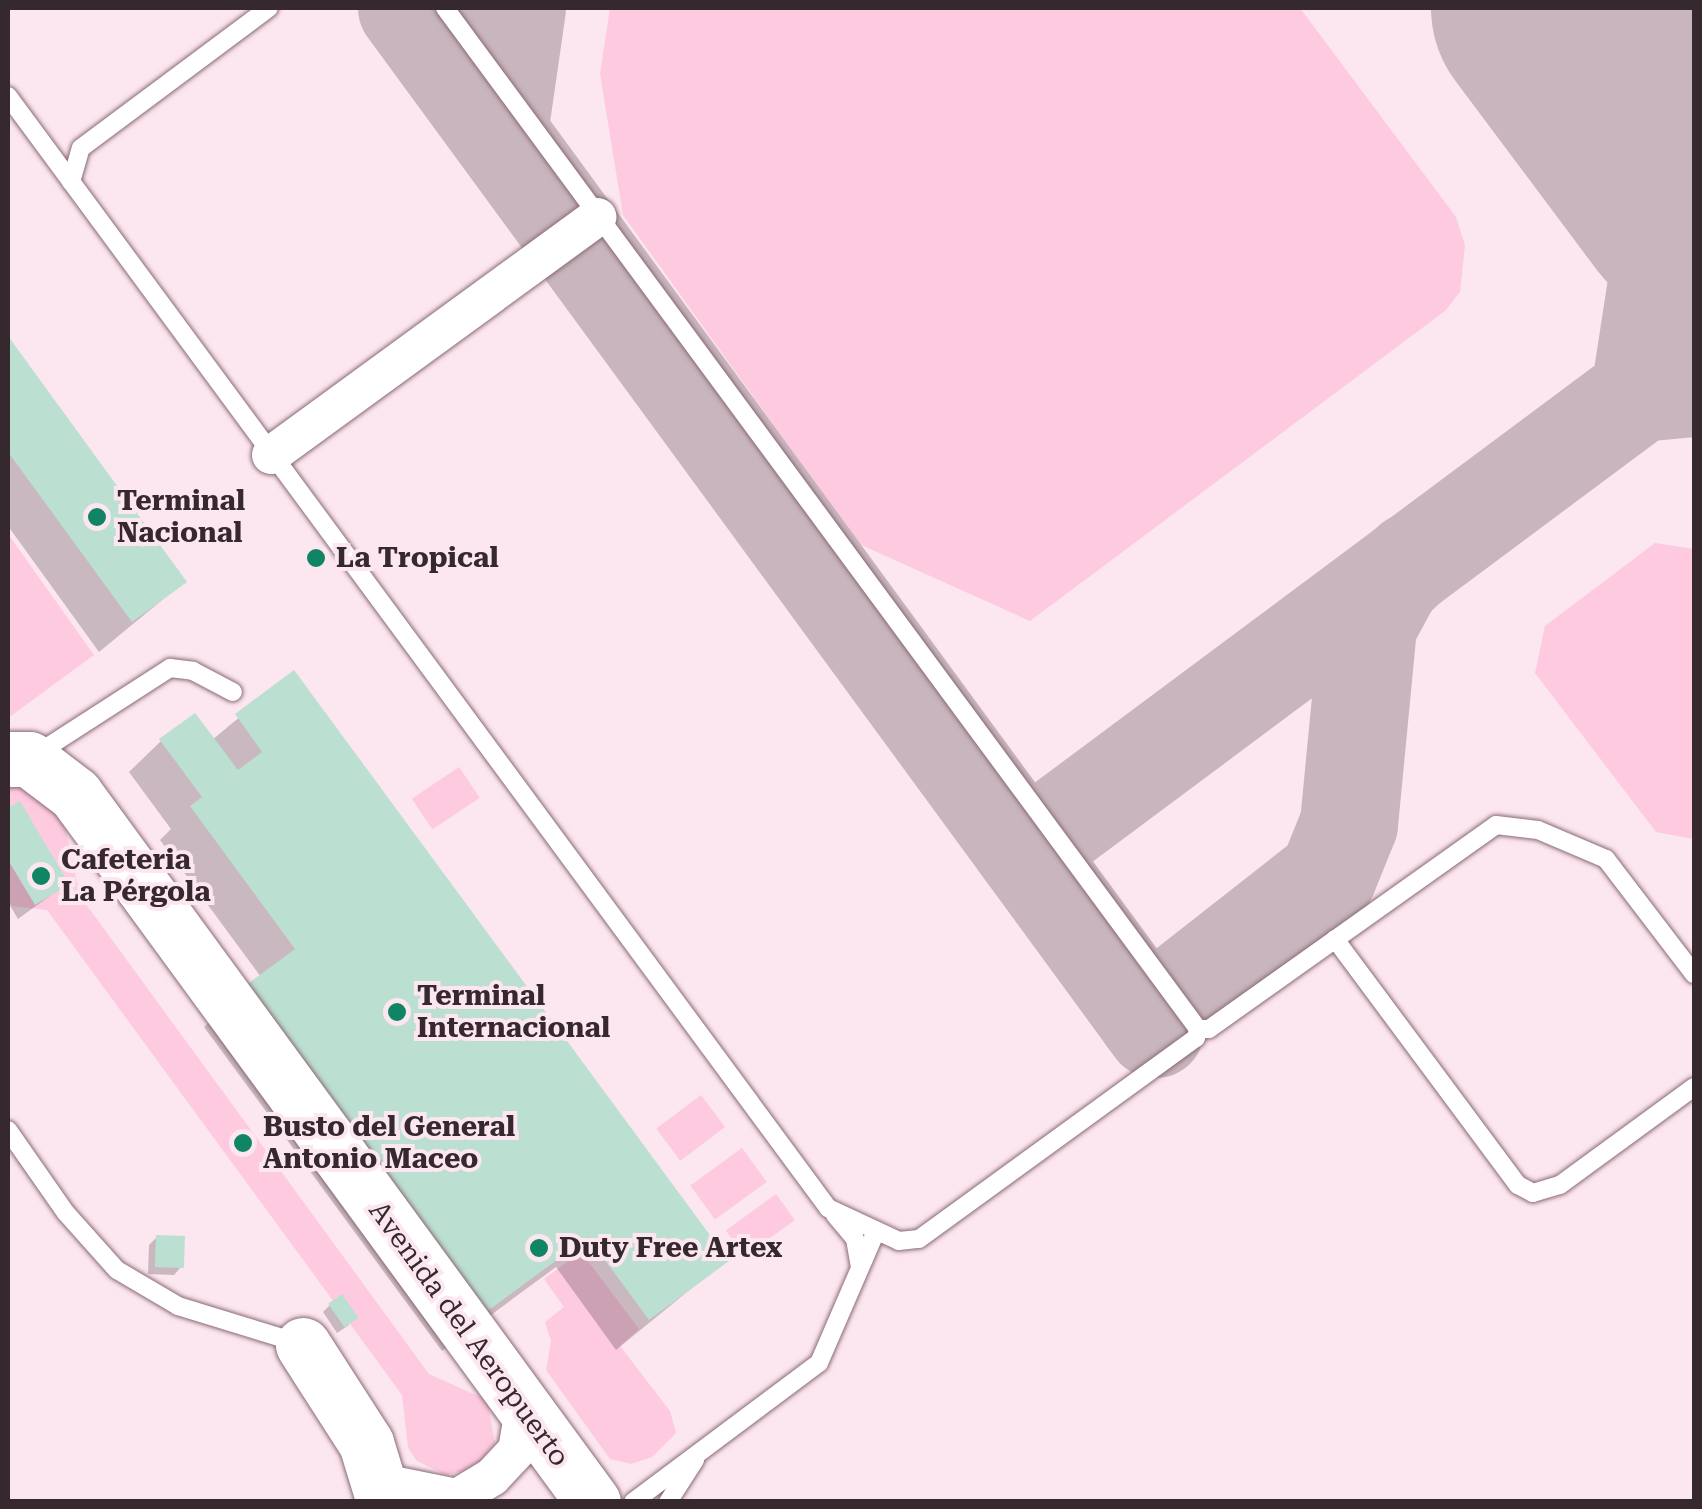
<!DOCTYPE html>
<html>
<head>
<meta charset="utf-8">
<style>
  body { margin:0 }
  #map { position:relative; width:1702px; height:1509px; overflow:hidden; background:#fce6ef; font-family:"Roboto Serif",serif }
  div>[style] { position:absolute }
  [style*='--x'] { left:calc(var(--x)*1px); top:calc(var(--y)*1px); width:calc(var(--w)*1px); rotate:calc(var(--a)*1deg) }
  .green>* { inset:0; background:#fecae0; transform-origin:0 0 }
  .shadow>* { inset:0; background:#0003 }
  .taxiway>* { height:98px; margin:-49px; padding:0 49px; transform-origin:49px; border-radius:49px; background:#c8b5bd }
  .runway>* { height:242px; margin:-121px; padding:0 121px; transform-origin:121px; border-radius:121px; background:#c8b5bd }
  .building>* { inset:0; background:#bbdfd0; transform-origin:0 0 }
  .roads { filter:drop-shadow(0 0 2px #896a77) drop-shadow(0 0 2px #896a77) }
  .service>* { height:18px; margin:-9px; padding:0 9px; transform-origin:9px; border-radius:9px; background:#fff }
  .minor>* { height:38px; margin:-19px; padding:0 19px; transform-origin:19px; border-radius:19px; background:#fff }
  .primary>* { height:55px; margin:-27.5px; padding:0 27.5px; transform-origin:27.5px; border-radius:27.5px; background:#fff }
  .dots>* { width:28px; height:28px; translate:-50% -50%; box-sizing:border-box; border:5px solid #fce6ef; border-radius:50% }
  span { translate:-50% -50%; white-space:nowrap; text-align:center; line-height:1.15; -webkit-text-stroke:8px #fce6ef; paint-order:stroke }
  .poi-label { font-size:28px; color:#35282e; font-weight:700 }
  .left { translate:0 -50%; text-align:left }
  .street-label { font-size:28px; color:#35282e }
  .frame { position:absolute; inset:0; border:10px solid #35282e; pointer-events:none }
</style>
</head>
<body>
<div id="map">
  <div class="green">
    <div style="clip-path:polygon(610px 8px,1300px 8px,1456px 217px,1465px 245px,1460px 292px,1445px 311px,1030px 621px,859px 544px,623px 215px,600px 74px)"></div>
    <div style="clip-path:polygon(8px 534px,94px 655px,8px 718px)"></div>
    <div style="clip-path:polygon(1655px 543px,1694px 549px,1693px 839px,1656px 832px,1535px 673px,1545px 626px)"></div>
    <div style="left:459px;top:767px;width:37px;height:57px;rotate:56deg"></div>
    <div style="clip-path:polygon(8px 783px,58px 792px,80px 896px,429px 1374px,487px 1400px,495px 1443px,476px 1468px,446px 1475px,417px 1461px,408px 1448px,402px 1395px,47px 910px,12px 906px,8px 899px)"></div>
    <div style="left:701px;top:1095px;width:40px;height:56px;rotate:53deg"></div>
    <div style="left:742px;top:1148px;width:42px;height:64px;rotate:54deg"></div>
    <div style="left:776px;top:1194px;width:32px;height:62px;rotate:54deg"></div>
    <div style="clip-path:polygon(581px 1252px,639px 1329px,620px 1346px,670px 1411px,676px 1433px,652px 1457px,631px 1464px,610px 1459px,546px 1370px,551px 1341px,545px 1322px,564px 1307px,544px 1279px)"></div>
  </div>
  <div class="shadow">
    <div style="clip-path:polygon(8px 340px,184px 582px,99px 652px,8px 526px)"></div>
    <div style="clip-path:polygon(293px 673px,726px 1260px,616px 1350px,556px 1267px,442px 1351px,204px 1027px,261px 977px,160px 840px,171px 829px,129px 772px,161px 741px,212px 740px)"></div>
    <div style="clip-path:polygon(19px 804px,66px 884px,18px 919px,8px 902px,8px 811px)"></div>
    <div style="clip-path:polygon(157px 1237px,181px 1267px,174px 1275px,148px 1274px,149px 1245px)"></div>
    <div style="clip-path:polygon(330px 1305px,349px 1325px,337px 1333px,323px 1312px)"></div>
  </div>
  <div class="taxiway">
    <div style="--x:407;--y:8;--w:1266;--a:53.77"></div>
    <div style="--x:1616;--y:92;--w:80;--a:65.7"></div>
    <div style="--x:1649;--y:165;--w:80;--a:80"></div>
    <div style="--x:1663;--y:244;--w:151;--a:98.8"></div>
    <div style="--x:499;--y:133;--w:126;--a:-81.8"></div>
    <div style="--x:1025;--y:851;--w:767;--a:-36.68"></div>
    <div style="--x:1640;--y:393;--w:54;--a:-5.3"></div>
    <div style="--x:1147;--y:1018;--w:230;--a:-38.1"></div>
    <div style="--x:1328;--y:876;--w:56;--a:-68"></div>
    <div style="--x:1349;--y:824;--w:200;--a:-84.5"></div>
    <div style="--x:1368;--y:625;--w:50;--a:-61.4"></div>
    <div style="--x:1392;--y:581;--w:28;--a:-44"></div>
  </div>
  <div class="runway">
    <div style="--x:1552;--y:8;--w:237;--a:53.2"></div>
  </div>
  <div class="building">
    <div style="clip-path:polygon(8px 336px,187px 582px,132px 622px,8px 452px)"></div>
    <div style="clip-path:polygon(294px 670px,729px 1261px,649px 1320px,588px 1237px,474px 1321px,234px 994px,295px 949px,190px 806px,202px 797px,159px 739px,195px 713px,238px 770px,262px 752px,235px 714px)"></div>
    <div style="clip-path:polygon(20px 801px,69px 884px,35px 905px,8px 860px,8px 808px)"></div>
    <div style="left:156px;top:1235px;width:29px;height:32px;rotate:2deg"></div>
    <div style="left:342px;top:1294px;width:29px;height:17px;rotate:55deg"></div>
  </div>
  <div class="roads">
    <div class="service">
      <div style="--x:445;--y:8;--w:1269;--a:53.59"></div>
      <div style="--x:1198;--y:1029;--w:11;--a:0"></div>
      <div style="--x:1209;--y:1029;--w:352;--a:-35.4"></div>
      <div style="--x:1496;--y:825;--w:42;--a:6.8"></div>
      <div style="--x:1538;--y:830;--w:74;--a:23.1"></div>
      <div style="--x:1606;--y:859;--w:145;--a:52.6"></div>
      <div style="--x:8;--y:96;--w:1382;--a:53.59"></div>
      <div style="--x:828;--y:1208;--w:78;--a:24.9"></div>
      <div style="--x:899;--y:1241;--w:20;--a:-6"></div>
      <div style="--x:919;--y:1239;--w:342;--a:-36"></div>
      <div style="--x:1196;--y:1038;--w:9;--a:-77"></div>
      <div style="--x:71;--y:182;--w:35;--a:-74"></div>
      <div style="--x:81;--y:148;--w:234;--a:-36.7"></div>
      <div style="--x:35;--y:755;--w:161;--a:-32.8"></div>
      <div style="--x:170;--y:668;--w:23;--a:7"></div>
      <div style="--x:193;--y:671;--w:45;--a:27.7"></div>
      <div style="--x:1335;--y:939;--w:307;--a:53.4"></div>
      <div style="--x:1518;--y:1185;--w:17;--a:28"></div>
      <div style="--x:1533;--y:1193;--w:28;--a:-17"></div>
      <div style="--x:1560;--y:1185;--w:166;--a:-36.2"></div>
      <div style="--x:8;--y:1130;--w:101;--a:55.1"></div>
      <div style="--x:66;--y:1213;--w:76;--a:48.2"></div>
      <div style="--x:117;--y:1270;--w:71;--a:30.5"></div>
      <div style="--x:178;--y:1306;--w:126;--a:17.1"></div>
      <div style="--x:835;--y:1215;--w:31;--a:50"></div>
      <div style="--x:855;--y:1239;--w:27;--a:80"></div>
      <div style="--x:633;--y:1502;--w:232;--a:-36.8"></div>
      <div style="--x:819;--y:1363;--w:144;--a:-66.6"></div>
      <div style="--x:668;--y:1502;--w:50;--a:-57.3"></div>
    </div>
    <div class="minor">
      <div style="--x:271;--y:455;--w:404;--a:-36.1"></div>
      <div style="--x:383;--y:1483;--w:76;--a:11.5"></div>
      <div style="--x:457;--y:1498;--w:41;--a:-31"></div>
      <div style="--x:492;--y:1477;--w:37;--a:-47"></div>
      <div style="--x:517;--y:1450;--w:40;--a:-80"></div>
    </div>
    <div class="primary">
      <div style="--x:8;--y:759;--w:21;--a:0"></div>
      <div style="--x:29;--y:759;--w:58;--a:37.3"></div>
      <div style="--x:75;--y:794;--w:877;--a:53.81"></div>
      <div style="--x:303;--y:1345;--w:117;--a:57.3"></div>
      <div style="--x:366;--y:1443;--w:62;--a:73"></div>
    </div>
  </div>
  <div class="dots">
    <div style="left:97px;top:517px;background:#0f8565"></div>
    <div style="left:316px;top:558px;background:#0f8565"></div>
    <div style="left:41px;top:876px;background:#0f8565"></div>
    <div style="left:397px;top:1012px;background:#0f8565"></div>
    <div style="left:243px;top:1143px;background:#0f8565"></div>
    <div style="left:539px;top:1248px;background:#0f8565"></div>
  </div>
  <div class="poi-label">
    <span class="left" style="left:117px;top:517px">Terminal<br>Nacional</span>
    <span class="left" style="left:336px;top:558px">La Tropical</span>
    <span class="left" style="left:61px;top:876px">Cafeteria<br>La Pérgola</span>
    <span class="left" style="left:417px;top:1012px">Terminal<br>Internacional</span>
    <span class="left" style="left:263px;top:1143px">Busto del General<br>Antonio Maceo</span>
    <span class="left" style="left:559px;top:1248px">Duty Free Artex</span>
  </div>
  <div class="street-label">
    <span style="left:469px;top:1334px;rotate:54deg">Avenida del Aeropuerto</span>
  </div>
  <div class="frame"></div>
</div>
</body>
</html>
